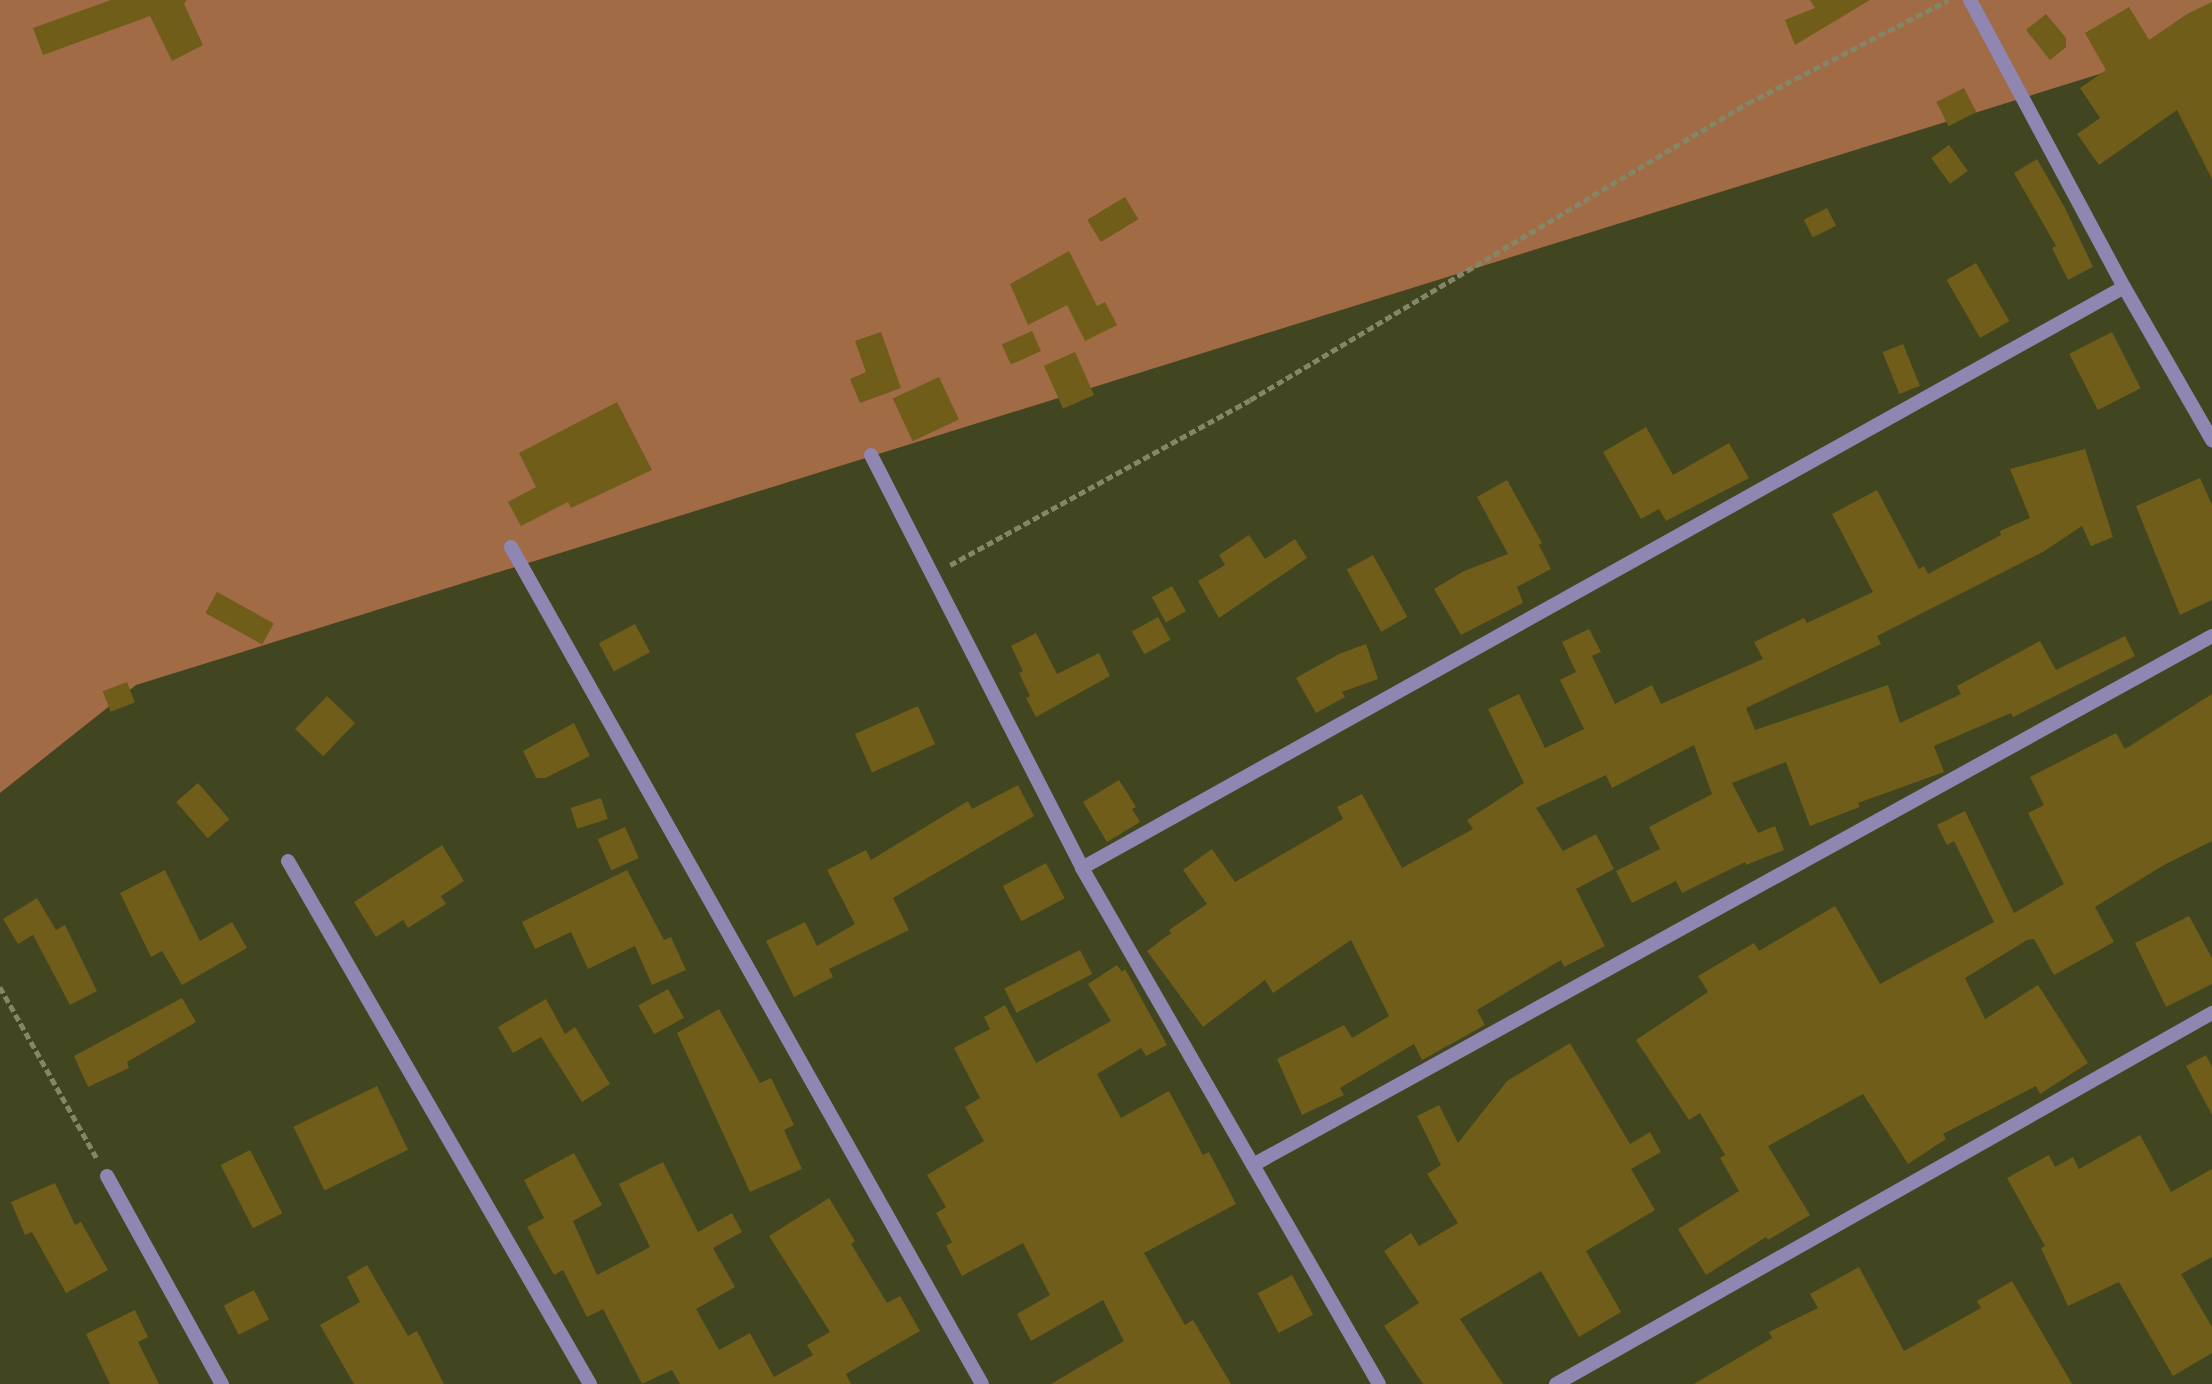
<!DOCTYPE html>
<html>
<head>
<meta charset="utf-8">
<style>
  body { margin:0 }
  #map { position:relative; width:2212px; height:1384px; overflow:hidden; background:#414520; font-family:"Open Sans",sans-serif }
  div>[style] { position:absolute }
  [style*='--x'] { left:calc(var(--x)*1px); top:calc(var(--y)*1px); width:calc(var(--w)*1px); rotate:calc(var(--a)*1deg) }
  .forest>* { inset:0; background:#a16b46 }
  .building>* { inset:0; background:#6f5d19; transform-origin:0 0 }
  .path>* { height:4.5px; margin-top:-2.25px; transform-origin:0; background:repeating-linear-gradient(90deg,#838768 0 7px,transparent 0 10.5px) }
  .street>* { height:14px; margin:-7px; padding:0 7px; transform-origin:7px; border-radius:7px; background:#8f86b2 }
  span { translate:-50% -50%; white-space:nowrap; text-align:center; line-height:1.15; -webkit-text-stroke:5px #373a16; paint-order:stroke }
</style>
</head>
<body>
<div id="map">
  <div class="forest">
    <div style="clip-path:polygon(0 0,2212px 0,2212px 39px,136px 685px,0 793px)"></div>
  </div>
  <div class="building">
    <div style="clip-path:polygon(111px 0,187px 0,184px 4px,203px 45px,172px 61px,150px 16px,43px 55px,33px 28px)"></div>
    <div style="clip-path:polygon(1810px 0,1870px 0,1795px 45px,1785px 20px,1815px 8px)"></div>
    <div style="clip-path:polygon(2212px 2px,2212px 179px,2177px 110px,2099px 165px,2077px 134px,2100px 118px,2080px 88px,2106px 70px,2085px 33px,2129px 7px,2149px 40px,2187px 14px)"></div>
    <div style="clip-path:polygon(2046px 14px,2066px 38px,2066px 47px,2050px 60px,2026px 30px)"></div>
    <div style="left:1964px;top:88px;width:27px;height:31px;rotate:63deg"></div>
    <div style="left:1949px;top:145px;width:32px;height:22px;rotate:54deg"></div>
    <div style="clip-path:polygon(2037px 159px,2065px 208px,2093px 267px,2068px 280px,2052px 248px,2056px 246px,2014px 173px)"></div>
    <div style="left:1125px;top:197px;width:26px;height:44px;rotate:59deg"></div>
    <div style="left:1827px;top:208px;width:20px;height:26px;rotate:63deg"></div>
    <div style="clip-path:polygon(1069px 251px,1097px 306px,1105px 302px,1117px 325px,1085px 341px,1067px 305px,1028px 325px,1010px 284px)"></div>
    <div style="left:1976px;top:263px;width:67px;height:34px;rotate:60deg"></div>
    <div style="left:1032px;top:331px;width:22px;height:33px;rotate:66deg"></div>
    <div style="clip-path:polygon(881px 332px,901px 388px,860px 403px,850px 379px,866px 372px,855px 341px)"></div>
    <div style="left:2112px;top:332px;width:63px;height:48px;rotate:63deg"></div>
    <div style="left:1903px;top:344px;width:45px;height:22px;rotate:68deg"></div>
    <div style="left:1075px;top:352px;width:47px;height:34px;rotate:66deg"></div>
    <div style="left:939px;top:377px;width:47px;height:51px;rotate:65deg"></div>
    <div style="clip-path:polygon(617px 402px,652px 470px,571px 508px,568px 502px,521px 526px,508px 502px,536px 487px,519px 453px)"></div>
    <div style="clip-path:polygon(1646px 427px,1673px 475px,1729px 443px,1749px 478px,1666px 521px,1659px 509px,1641px 519px,1603px 452px)"></div>
    <div style="clip-path:polygon(2085px 449px,2113px 537px,2091px 546px,2082px 526px,2043px 552px,1877px 636px,1881px 644px,1746px 708px,1755px 730px,1888px 685px,1900px 723px,1961px 694px,1957px 686px,2040px 641px,2056px 670px,2125px 636px,2135px 656px,2013px 717px,2011px 713px,1934px 746px,1944px 772px,1858px 803px,1860px 807px,1810px 826px,1786px 762px,1732px 783px,1758px 833px,1775px 826px,1784px 850px,1746px 865px,1745px 862px,1682px 893px,1676px 881px,1632px 903px,1616px 871px,1660px 849px,1649px 827px,1712px 794px,1694px 745px,1612px 788px,1606px 775px,1536px 808px,1563px 851px,1596px 834px,1614px 869px,1576px 889px,1605px 946px,1564px 967px,1561px 960px,1477px 1010px,1485px 1025px,1422px 1060px,1414px 1044px,1340px 1088px,1344px 1095px,1302px 1115px,1277px 1059px,1344px 1025px,1352px 1038px,1389px 1016px,1351px 940px,1273px 993px,1265px 980px,1203px 1027px,1147px 951px,1171px 933px,1169px 930px,1207px 904px,1183px 870px,1212px 849px,1235px 882px,1343px 819px,1337px 807px,1362px 794px,1402px 868px,1473px 829px,1467px 820px,1524px 783px,1488px 709px,1519px 694px,1545px 748px,1584px 729px,1560px 680px,1576px 672px,1562px 642px,1589px 629px,1601px 652px,1592px 656px,1615px 704px,1652px 685px,1661px 704px,1763px 659px,1754px 642px,1804px 618px,1807px 623px,1873px 592px,1832px 514px,1877px 490px,1919px 569px,1924px 566px,1928px 574px,2001px 535px,2000px 531px,2030px 518px,2010px 469px)"></div>
    <div style="clip-path:polygon(2200px 478px,2212px 505px,2212px 600px,2180px 615px,2136px 506px)"></div>
    <div style="clip-path:polygon(1507px 480px,1542px 543px,1539px 545px,1551px 569px,1517px 587px,1523px 603px,1461px 635px,1434px 589px,1464px 571px,1508px 554px,1477px 497px)"></div>
    <div style="clip-path:polygon(1249px 535px,1265px 559px,1295px 539px,1307px 558px,1219px 618px,1198px 581px,1225px 565px,1219px 555px)"></div>
    <div style="left:1373px;top:555px;width:71px;height:30px;rotate:61deg"></div>
    <div style="left:1172px;top:586px;width:29px;height:23px;rotate:61deg"></div>
    <div style="left:217px;top:592px;width:65px;height:24px;rotate:29deg"></div>
    <div style="left:1158px;top:617px;width:26px;height:30px;rotate:61deg"></div>
    <div style="left:635px;top:624px;width:32px;height:41px;rotate:62deg"></div>
    <div style="clip-path:polygon(1036px 633px,1057px 674px,1099px 653px,1110px 676px,1036px 717px,1026px 698px,1030px 696px,1019px 673px,1023px 671px,1011px 646px)"></div>
    <div style="clip-path:polygon(1366px 644px,1378px 679px,1342px 692px,1345px 697px,1316px 713px,1296px 678px,1339px 654px)"></div>
    <div style="left:127px;top:682px;width:22px;height:26px;rotate:69deg"></div>
    <div style="clip-path:polygon(2212px 694px,2212px 841px,2164px 865px,2095px 907px,2114px 942px,2054px 975px,2034px 939px,2027px 940px,1965px 978px,1985px 1019px,2038px 985px,2088px 1063px,2040px 1094px,2036px 1086px,1943px 1134px,1946px 1139px,1908px 1164px,1863px 1094px,1768px 1146px,1810px 1215px,1768px 1240px,1766px 1237px,1706px 1275px,1678px 1229px,1739px 1191px,1720px 1158px,1725px 1155px,1700px 1113px,1689px 1120px,1636px 1040px,1708px 992px,1698px 976px,1754px 943px,1759px 951px,1835px 906px,1880px 984px,1994px 922px,1954px 841px,1947px 845px,1937px 825px,1965px 811px,2014px 913px,2064px 884px,2028px 813px,2044px 805px,2030px 777px,2116px 733px,2125px 749px)"></div>
    <div style="left:327px;top:696px;width:39px;height:46px;rotate:44deg"></div>
    <div style="left:918px;top:706px;width:42px;height:69px;rotate:66deg"></div>
    <div style="clip-path:polygon(574px 723px,590px 756px,545px 778px,536px 778px,523px 751px)"></div>
    <div style="clip-path:polygon(1119px 780px,1136px 807px,1132px 809px,1140px 822px,1107px 842px,1083px 802px)"></div>
    <div style="left:198px;top:783px;width:48px;height:29px;rotate:49deg"></div>
    <div style="clip-path:polygon(1018px 785px,1034px 816px,893px 898px,909px 930px,829px 969px,833px 977px,794px 997px,766px 941px,805px 922px,817px 946px,855px 924px,827px 870px,866px 850px,871px 860px,968px 801px,972px 809px)"></div>
    <div style="left:601px;top:798px;width:22px;height:32px;rotate:72deg"></div>
    <div style="left:625px;top:827px;width:34px;height:30px;rotate:66deg"></div>
    <div style="clip-path:polygon(442px 845px,464px 881px,441px 896px,446px 904px,408px 928px,403px 920px,376px 937px,354px 902px)"></div>
    <div style="left:1046px;top:863px;width:40px;height:49px;rotate:62deg"></div>
    <div style="clip-path:polygon(165px 870px,200px 941px,232px 922px,247px 948px,182px 985px,162px 951px,151px 957px,120px 893px)"></div>
    <div style="clip-path:polygon(627px 870px,664px 940px,671px 937px,686px 970px,652px 985px,635px 946px,588px 969px,571px 932px,535px 949px,522px 922px)"></div>
    <div style="clip-path:polygon(37px 898px,56px 930px,65px 925px,97px 991px,70px 1005px,33px 935px,18px 944px,3px 919px)"></div>
    <div style="clip-path:polygon(2189px 916px,2212px 958px,2212px 984px,2166px 1007px,2135px 943px)"></div>
    <div style="left:1080px;top:950px;width:27px;height:85px;rotate:63deg"></div>
    <div style="clip-path:polygon(1117px 965px,1122px 972px,1125px 969px,1167px 1045px,1146px 1056px,1141px 1048px,1097px 1074px,1121px 1118px,1169px 1091px,1203px 1155px,1209px 1152px,1236px 1204px,1144px 1253px,1185px 1325px,1193px 1320px,1231px 1384px,1051px 1384px,1124px 1341px,1103px 1300px,1031px 1341px,1017px 1314px,1050px 1295px,1023px 1243px,962px 1276px,946px 1246px,952px 1242px,936px 1213px,946px 1207px,927px 1175px,984px 1141px,965px 1107px,980px 1098px,954px 1048px,990px 1029px,984px 1017px,1005px 1005px,1036px 1063px,1111px 1021px,1088px 984px)"></div>
    <div style="left:668px;top:989px;width:33px;height:34px;rotate:61deg"></div>
    <div style="clip-path:polygon(182px 998px,196px 1022px,127px 1062px,129px 1068px,88px 1087px,74px 1056px)"></div>
    <div style="clip-path:polygon(546px 999px,565px 1034px,575px 1027px,610px 1084px,582px 1102px,541px 1037px,513px 1053px,498px 1027px)"></div>
    <div style="clip-path:polygon(719px 1009px,760px 1083px,771px 1078px,794px 1125px,784px 1130px,802px 1169px,750px 1192px,677px 1033px)"></div>
    <div style="clip-path:polygon(1570px 1043px,1630px 1144px,1650px 1132px,1661px 1152px,1631px 1169px,1655px 1210px,1586px 1251px,1621px 1312px,1579px 1337px,1541px 1271px,1460px 1319px,1503px 1384px,1423px 1384px,1384px 1326px,1419px 1303px,1384px 1251px,1411px 1233px,1419px 1246px,1458px 1223px,1427px 1174px,1441px 1165px,1417px 1116px,1439px 1105px,1458px 1143px,1507px 1081px)"></div>
    <div style="clip-path:polygon(2206px 1055px,2212px 1067px,2212px 1115px,2186px 1066px)"></div>
    <div style="left:377px;top:1086px;width:71px;height:93px;rotate:64deg"></div>
    <div style="clip-path:polygon(2140px 1135px,2171px 1192px,2212px 1169px,2212px 1257px,2181px 1274px,2212px 1327px,2212px 1353px,2173px 1376px,2119px 1282px,2068px 1306px,2041px 1248px,2045px 1246px,2007px 1178px,2049px 1155px,2055px 1167px,2073px 1157px,2079px 1169px)"></div>
    <div style="left:250px;top:1150px;width:71px;height:33px;rotate:63deg"></div>
    <div style="clip-path:polygon(574px 1153px,602px 1205px,573px 1221px,597px 1275px,650px 1247px,619px 1184px,663px 1162px,698px 1232px,732px 1213px,742px 1232px,713px 1248px,735px 1287px,696px 1309px,719px 1350px,750px 1333px,774px 1377px,813px 1355px,807px 1345px,830px 1332px,769px 1236px,829px 1198px,855px 1241px,851px 1244px,887px 1303px,900px 1296px,920px 1331px,846px 1374px,851px 1384px,680px 1384px,672px 1370px,642px 1384px,603px 1309px,587px 1317px,563px 1270px,554px 1275px,527px 1227px,544px 1218px,524px 1180px)"></div>
    <div style="clip-path:polygon(55px 1183px,75px 1225px,81px 1222px,108px 1270px,66px 1293px,32px 1232px,25px 1235px,11px 1202px)"></div>
    <div style="clip-path:polygon(367px 1265px,408px 1336px,417px 1331px,444px 1384px,354px 1384px,320px 1325px,360px 1302px,347px 1277px)"></div>
    <div style="clip-path:polygon(1859px 1267px,1904px 1351px,1981px 1308px,1977px 1301px,2012px 1281px,2072px 1384px,1694px 1384px,1772px 1338px,1769px 1332px,1818px 1308px,1810px 1294px)"></div>
    <div style="left:1292px;top:1275px;width:45px;height:39px;rotate:62deg"></div>
    <div style="left:254px;top:1290px;width:33px;height:34px;rotate:63deg"></div>
    <div style="clip-path:polygon(135px 1310px,148px 1337px,138px 1342px,159px 1384px,110px 1384px,86px 1334px)"></div>
  </div>
  <div class="path">
    <div style="--x:950;--y:565;--w:342;--a:-28.8"></div>
    <div style="--x:1250;--y:400;--w:580;--a:-30.81"></div>
    <div style="--x:1748;--y:103;--w:225;--a:-27.2"></div>
    <div style="--x:0;--y:987;--w:199;--a:60.5"></div>
  </div>
  <div class="street">
    <div style="--x:1970;--y:0;--w:326;--a:61.8"></div>
    <div style="--x:2124;--y:287;--w:177;--a:60.1"></div>
    <div style="--x:871;--y:455;--w:464;--a:62.9"></div>
    <div style="--x:1082;--y:868;--w:595;--a:60.08"></div>
    <div style="--x:511;--y:547;--w:960;--a:60.63"></div>
    <div style="--x:288;--y:861;--w:604;--a:60"></div>
    <div style="--x:1082;--y:868;--w:1193;--a:-29.14"></div>
    <div style="--x:1253;--y:1165;--w:1095;--a:-28.88"></div>
    <div style="--x:107;--y:1176;--w:238;--a:61.1"></div>
    <div style="--x:1556;--y:1384;--w:754;--a:-29.49"></div>
  </div>
</div>
</body>
</html>
